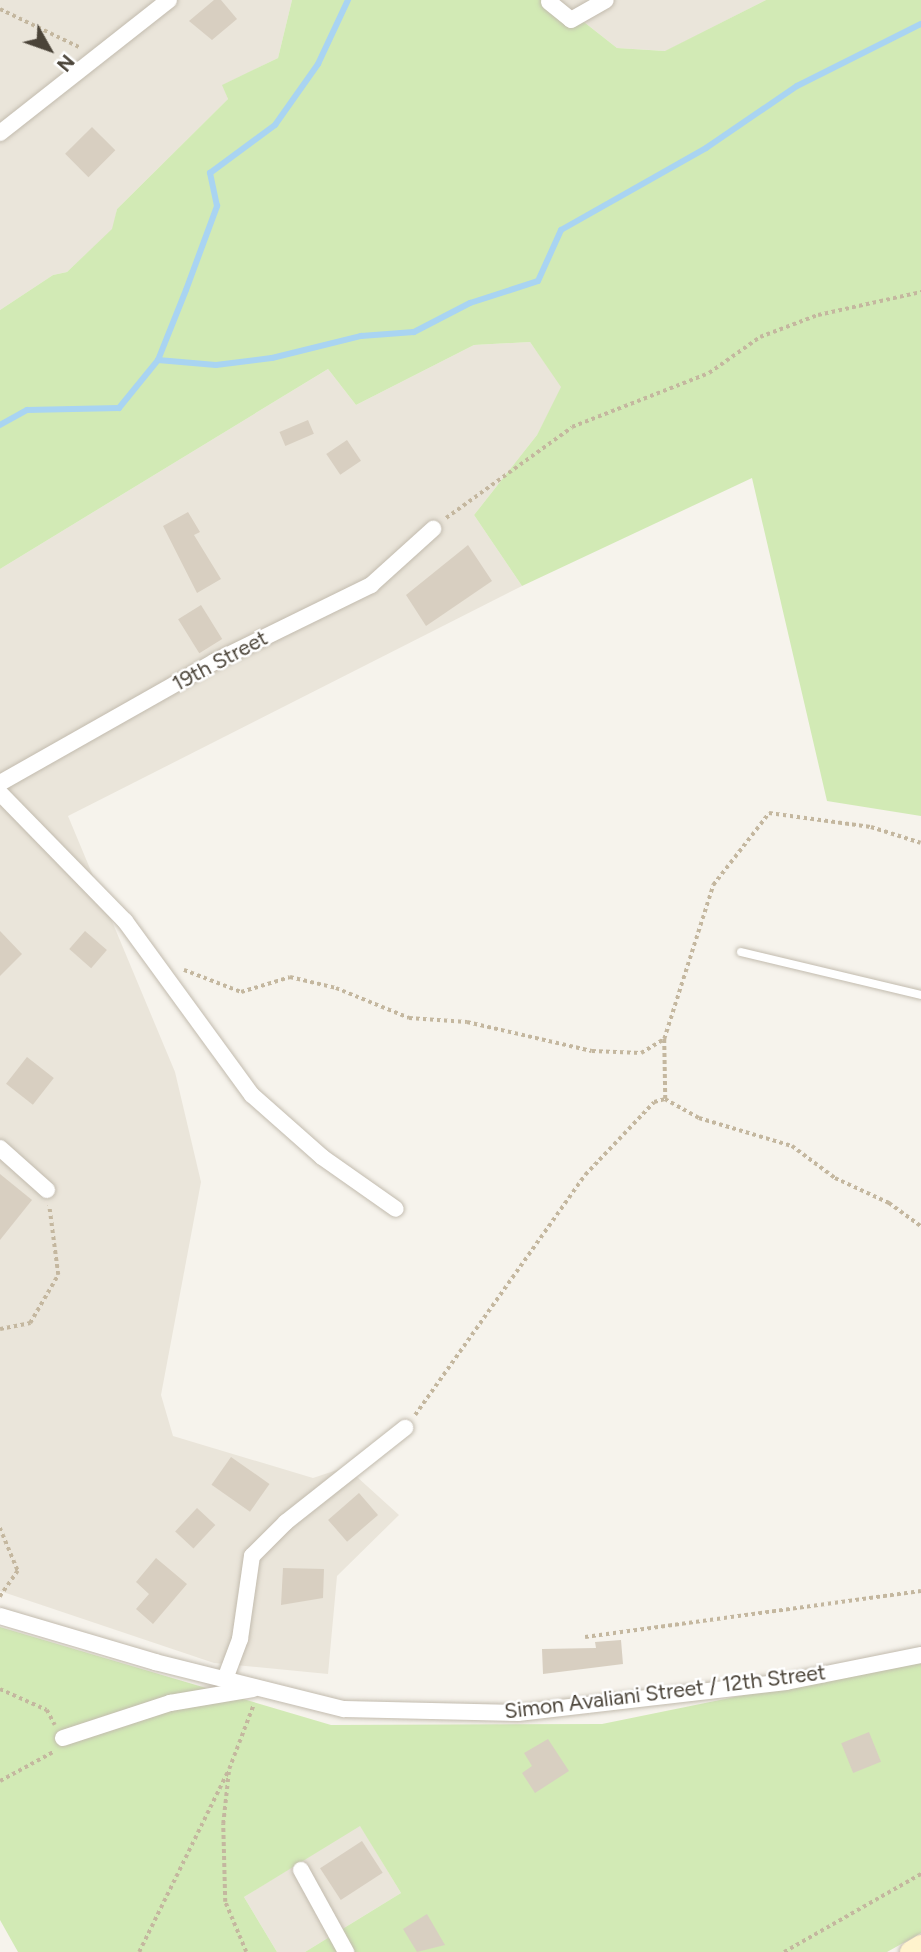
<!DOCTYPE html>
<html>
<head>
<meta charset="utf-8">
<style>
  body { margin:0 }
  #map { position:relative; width:921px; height:1952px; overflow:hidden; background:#f6f3ec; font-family:Figtree,sans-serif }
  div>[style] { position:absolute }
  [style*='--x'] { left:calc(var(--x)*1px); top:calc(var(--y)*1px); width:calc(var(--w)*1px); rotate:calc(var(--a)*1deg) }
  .residential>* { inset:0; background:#eae5da }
  .green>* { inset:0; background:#d2eab5 }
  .stream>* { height:6px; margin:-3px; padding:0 3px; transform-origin:3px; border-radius:3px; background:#a9d4f2 }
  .building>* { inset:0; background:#d8cfc1; transform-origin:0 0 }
  .path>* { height:3.5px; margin-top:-1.75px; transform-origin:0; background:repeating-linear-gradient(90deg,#c4b79f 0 3.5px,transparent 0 7px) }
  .roads { filter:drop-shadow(0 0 2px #c2bbae) drop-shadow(0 0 2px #c2bbae) }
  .service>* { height:8px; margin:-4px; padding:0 4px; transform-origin:4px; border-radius:4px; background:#fff }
  .minor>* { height:16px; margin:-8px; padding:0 8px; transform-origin:8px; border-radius:8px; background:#fff }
  .secondary>* { height:23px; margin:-11.5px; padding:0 11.5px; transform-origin:11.5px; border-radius:11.5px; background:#fff3cd }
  span { translate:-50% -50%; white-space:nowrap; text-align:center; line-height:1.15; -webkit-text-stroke:5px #fff; paint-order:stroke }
  .street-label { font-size:21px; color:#4b4439 }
  .north { position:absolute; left:14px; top:14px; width:70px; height:70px; -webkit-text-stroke:5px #fff; paint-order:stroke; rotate:130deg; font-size:19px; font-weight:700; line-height:28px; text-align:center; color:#4b4439 }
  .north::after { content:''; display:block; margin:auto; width:24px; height:32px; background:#4b4439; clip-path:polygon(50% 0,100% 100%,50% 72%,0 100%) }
</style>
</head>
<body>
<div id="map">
  <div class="residential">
    <div style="clip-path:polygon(0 0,292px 0,278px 58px,223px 85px,228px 99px,117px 209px,113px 229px,67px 272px,53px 275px,0 310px)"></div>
    <div style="clip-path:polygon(556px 0,766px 0,666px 51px,617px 48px)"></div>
    <div style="clip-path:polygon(530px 342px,562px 387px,537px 435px,474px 515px,522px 586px,68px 816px,175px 1072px,201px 1182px,161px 1395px,173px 1436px,313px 1478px,346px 1467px,399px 1515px,337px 1576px,328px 1674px,214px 1663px,0 1591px,0 569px,328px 369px,356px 405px,474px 345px)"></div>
    <div style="clip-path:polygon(360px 1825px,401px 1893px,305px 1952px,277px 1952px,244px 1897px)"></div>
  </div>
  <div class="green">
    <div style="clip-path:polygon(292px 0,556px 0,617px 48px,665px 51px,766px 0,921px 0,921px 816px,827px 801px,752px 478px,522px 586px,474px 515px,537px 435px,561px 387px,530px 342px,474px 345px,356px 405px,328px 369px,0 569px,0 310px,53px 275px,67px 272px,112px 229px,117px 209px,228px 99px,222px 85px,278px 58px)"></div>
    <div style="clip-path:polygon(0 1627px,331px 1725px,602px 1724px,921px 1659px,921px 1933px,887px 1952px,305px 1952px,401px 1893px,360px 1826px,244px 1897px,277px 1952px,18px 1952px,0 1920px)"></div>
  </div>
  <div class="stream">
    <div style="--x:158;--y:360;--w:58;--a:4.9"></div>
    <div style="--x:216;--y:365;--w:56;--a:-7.1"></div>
    <div style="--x:272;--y:358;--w:92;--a:-13.9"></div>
    <div style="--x:361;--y:336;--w:53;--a:-4.3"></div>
    <div style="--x:414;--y:332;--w:63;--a:-27.4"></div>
    <div style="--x:470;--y:303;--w:71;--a:-17.9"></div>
    <div style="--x:538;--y:281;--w:56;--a:-65.7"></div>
    <div style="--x:561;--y:230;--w:167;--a:-29.5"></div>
    <div style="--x:706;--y:148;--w:110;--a:-34.3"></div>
    <div style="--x:797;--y:86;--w:139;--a:-26.6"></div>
    <div style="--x:0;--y:425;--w:31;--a:-29"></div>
    <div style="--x:27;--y:410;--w:92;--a:-1.2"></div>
    <div style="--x:119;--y:408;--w:62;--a:-50.9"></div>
    <div style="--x:158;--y:360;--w:75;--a:-68.2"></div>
    <div style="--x:186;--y:290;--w:90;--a:-69.7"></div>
    <div style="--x:217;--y:206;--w:34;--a:-102"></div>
    <div style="--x:210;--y:173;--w:81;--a:-36.4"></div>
    <div style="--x:275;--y:125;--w:75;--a:-54.8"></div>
    <div style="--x:318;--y:64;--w:71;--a:-64.9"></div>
  </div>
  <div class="building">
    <div style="clip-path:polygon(214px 0,221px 0,237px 19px,212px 40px,189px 21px)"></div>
    <div style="left:92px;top:127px;width:33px;height:38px;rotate:45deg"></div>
    <div style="left:308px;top:420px;width:15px;height:31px;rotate:67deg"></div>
    <div style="left:347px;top:440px;width:25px;height:25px;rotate:56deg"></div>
    <div style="clip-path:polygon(188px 512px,200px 532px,194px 535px,221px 579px,197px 593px,163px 526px)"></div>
    <div style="clip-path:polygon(468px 545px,492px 581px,426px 626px,406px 595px)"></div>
    <div style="left:201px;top:605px;width:40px;height:27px;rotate:58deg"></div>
    <div style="clip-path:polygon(0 931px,22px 954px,0 976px)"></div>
    <div style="left:85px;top:931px;width:29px;height:24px;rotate:41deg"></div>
    <div style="left:27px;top:1057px;width:34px;height:34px;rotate:38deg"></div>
    <div style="clip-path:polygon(0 1174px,32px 1200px,0 1240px)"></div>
    <div style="left:231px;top:1457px;width:47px;height:34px;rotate:35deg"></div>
    <div style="left:359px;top:1493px;width:29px;height:41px;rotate:49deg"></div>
    <div style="left:197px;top:1508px;width:25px;height:32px;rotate:43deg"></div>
    <div style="clip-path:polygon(156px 1558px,187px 1584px,153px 1624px,136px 1609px,149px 1594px,136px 1582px)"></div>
    <div style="clip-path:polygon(283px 1568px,324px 1569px,323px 1598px,281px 1605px)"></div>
    <div style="clip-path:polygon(621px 1640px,623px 1664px,543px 1674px,542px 1649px,596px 1648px,595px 1642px)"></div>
    <div style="left:869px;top:1732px;width:32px;height:30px;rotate:68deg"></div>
    <div style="clip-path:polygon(548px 1739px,569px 1771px,535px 1793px,522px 1773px,532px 1766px,524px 1753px)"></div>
    <div style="left:362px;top:1841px;width:38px;height:50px;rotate:57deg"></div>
    <div style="clip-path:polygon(427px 1914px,445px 1945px,417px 1952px,403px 1929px)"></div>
  </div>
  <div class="path">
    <div style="--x:0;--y:9;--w:90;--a:25.7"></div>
    <div style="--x:446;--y:518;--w:155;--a:-35.8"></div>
    <div style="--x:572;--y:427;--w:147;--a:-21.5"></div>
    <div style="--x:709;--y:373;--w:62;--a:-35.2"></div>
    <div style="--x:760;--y:337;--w:62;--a:-20.8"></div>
    <div style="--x:818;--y:315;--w:106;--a:-12.6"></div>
    <div style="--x:184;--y:970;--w:61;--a:21.1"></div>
    <div style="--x:241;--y:992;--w:51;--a:-17"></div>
    <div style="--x:290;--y:977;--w:47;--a:13.4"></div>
    <div style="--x:336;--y:988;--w:79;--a:22.3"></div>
    <div style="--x:409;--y:1018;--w:58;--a:3.9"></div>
    <div style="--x:467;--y:1022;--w:128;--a:13.1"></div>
    <div style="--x:592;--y:1051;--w:49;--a:2.3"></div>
    <div style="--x:641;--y:1053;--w:27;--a:-31"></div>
    <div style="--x:665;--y:1099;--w:60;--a:-91"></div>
    <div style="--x:664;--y:1039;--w:162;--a:-72.3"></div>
    <div style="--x:713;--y:885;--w:91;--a:-52.1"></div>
    <div style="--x:769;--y:813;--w:103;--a:7.8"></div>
    <div style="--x:871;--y:827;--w:52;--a:17.7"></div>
    <div style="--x:0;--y:1329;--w:31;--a:-11"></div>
    <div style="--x:30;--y:1323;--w:56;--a:-59.7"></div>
    <div style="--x:58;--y:1275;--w:70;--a:-97.4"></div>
    <div style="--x:415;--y:1415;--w:294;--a:-54.7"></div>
    <div style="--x:585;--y:1175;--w:100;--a:-46.6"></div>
    <div style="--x:654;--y:1102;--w:11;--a:-15"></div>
    <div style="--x:665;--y:1099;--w:39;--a:29"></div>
    <div style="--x:699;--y:1118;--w:97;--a:16.8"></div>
    <div style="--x:792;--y:1146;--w:54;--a:36.7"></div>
    <div style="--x:835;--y:1178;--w:60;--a:24.8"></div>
    <div style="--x:889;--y:1203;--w:39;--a:36"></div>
    <div style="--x:0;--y:1528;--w:47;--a:67.3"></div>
    <div style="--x:18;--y:1571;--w:32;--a:125"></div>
    <div style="--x:585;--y:1637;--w:339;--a:-7.8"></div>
    <div style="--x:0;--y:1689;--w:51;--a:24.1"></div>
    <div style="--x:47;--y:1710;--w:17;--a:62"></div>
    <div style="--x:0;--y:1781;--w:60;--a:-28.7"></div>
    <div style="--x:139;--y:1952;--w:202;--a:-63.8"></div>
    <div style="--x:246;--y:1952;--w:54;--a:-112.8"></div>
    <div style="--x:225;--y:1902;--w:78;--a:-91.5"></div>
    <div style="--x:223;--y:1824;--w:55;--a:-83.8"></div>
    <div style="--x:229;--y:1769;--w:67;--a:-69.1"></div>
    <div style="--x:784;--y:1952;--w:158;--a:-29.7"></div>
  </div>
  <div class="roads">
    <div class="service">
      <div style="--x:741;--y:952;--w:185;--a:13.4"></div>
    </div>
    <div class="minor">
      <div style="--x:549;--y:2;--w:28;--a:39"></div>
      <div style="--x:571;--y:20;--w:40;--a:-29.7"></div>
      <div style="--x:0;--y:133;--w:215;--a:-38.2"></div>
      <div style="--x:0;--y:783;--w:246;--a:-29.5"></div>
      <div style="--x:214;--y:662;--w:175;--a:-26.1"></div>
      <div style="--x:371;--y:585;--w:84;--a:-42.1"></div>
      <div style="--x:0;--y:793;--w:179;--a:45.7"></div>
      <div style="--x:125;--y:921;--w:215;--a:53.9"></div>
      <div style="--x:252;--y:1095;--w:94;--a:41.5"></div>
      <div style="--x:322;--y:1157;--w:90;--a:35.1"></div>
      <div style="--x:0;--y:1148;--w:63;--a:41.8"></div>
      <div style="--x:0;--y:1616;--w:162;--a:16.5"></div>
      <div style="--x:155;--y:1662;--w:195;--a:14"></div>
      <div style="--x:344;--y:1709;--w:174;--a:1.3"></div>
      <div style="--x:518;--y:1713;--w:270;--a:-6.6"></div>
      <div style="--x:786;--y:1682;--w:138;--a:-11.3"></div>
      <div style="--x:225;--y:1679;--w:43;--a:-69.4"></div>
      <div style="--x:240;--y:1639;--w:84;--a:-81.8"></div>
      <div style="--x:252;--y:1556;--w:48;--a:-45"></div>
      <div style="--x:286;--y:1522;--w:152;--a:-38.3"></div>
      <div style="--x:63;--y:1738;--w:113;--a:-18.1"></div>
      <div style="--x:170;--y:1703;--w:84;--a:-9.6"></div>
      <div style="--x:301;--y:1870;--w:94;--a:61.2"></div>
    </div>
    <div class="secondary">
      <div style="--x:911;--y:1952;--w:12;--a:-31"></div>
    </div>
  </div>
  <div class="street-label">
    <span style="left:220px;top:661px;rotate:-28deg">19th Street</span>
    <span style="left:665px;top:1692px;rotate:-7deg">Simon Avaliani Street / 12th Street</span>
  </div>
  <div class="north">N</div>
</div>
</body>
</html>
